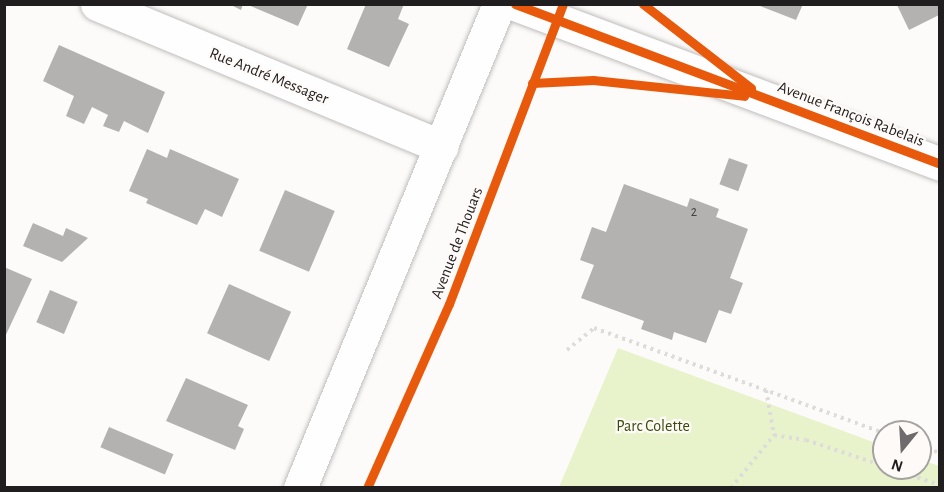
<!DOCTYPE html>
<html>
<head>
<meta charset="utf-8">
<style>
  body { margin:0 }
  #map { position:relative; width:944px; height:492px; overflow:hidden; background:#fdfbf9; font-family:"Alegreya Sans",sans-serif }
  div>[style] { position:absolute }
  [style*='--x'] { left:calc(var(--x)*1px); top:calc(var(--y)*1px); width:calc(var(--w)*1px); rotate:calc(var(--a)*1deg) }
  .green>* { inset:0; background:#e8f3cb }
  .building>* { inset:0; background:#b4b2b1; transform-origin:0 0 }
  .path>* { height:4px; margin-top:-2px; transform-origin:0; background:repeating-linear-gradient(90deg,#dcdcdb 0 3px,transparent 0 7.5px) }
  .roads { filter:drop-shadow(0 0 2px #bfbebc) drop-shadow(0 0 2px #bfbebc) }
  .street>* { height:33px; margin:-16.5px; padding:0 16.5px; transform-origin:16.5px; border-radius:16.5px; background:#fffefe }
  .secondary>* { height:33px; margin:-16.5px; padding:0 16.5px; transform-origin:16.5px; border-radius:16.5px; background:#fffefe }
  .cycleway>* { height:9px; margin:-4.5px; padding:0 4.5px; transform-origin:4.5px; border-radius:4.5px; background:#e8590c }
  span { translate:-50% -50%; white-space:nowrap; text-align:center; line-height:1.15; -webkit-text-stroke:4.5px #fefaf8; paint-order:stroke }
  .number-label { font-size:14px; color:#454343 }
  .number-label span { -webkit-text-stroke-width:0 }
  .street-label { font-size:16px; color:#201e1e }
  .park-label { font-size:16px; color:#3c4b09 }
  .frame { position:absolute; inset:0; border:6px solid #201e1e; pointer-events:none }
  .north { position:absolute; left:872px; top:420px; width:60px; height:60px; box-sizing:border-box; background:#fefaf8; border:2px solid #a5a2a1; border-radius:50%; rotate:198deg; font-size:16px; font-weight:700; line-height:24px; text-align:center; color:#201e1e }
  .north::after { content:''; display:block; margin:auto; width:21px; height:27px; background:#6d6b6b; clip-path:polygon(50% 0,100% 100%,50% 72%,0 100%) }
</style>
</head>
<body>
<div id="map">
  <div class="green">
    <div style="clip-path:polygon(618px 348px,884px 446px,884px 468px,920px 468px,920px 459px,939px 466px,939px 487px,559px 487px)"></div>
  </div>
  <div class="building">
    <div style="clip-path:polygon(229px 4px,243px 4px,241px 10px)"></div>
    <div style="clip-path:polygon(246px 4px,308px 4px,298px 26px)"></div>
    <div style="clip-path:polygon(366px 4px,404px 4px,398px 19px,409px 24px,389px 67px,347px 49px)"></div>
    <div style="clip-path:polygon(755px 4px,803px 4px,796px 20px)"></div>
    <div style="clip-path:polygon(897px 5px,939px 5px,939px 15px,909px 30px)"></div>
    <div style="clip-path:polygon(59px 45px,165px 92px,148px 133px,124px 121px,119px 132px,103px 126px,108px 115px,92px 107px,84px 124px,66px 116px,74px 96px,43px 81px)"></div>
    <div style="clip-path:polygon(147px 149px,167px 158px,170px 149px,239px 179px,222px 217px,205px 209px,197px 225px,146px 203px,148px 199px,129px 191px)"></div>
    <div style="left:729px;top:158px;width:20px;height:28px;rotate:20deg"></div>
    <div style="clip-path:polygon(624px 184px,687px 207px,690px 198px,719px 209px,716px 217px,748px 229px,730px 278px,743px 283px,731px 314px,719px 310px,706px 343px,674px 332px,672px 340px,641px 329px,644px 321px,581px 298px,594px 265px,580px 260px,592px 227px,606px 232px)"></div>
    <div style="left:285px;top:190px;width:54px;height:66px;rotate:23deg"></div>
    <div style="clip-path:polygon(33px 223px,63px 236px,66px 228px,88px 238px,62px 262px,23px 246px)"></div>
    <div style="clip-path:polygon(4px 267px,32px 279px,4px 339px)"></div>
    <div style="left:229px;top:284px;width:68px;height:54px;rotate:24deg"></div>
    <div style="left:50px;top:290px;width:30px;height:35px;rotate:23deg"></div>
    <div style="clip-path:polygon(186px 378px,248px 405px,238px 426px,244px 429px,235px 450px,166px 421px)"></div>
    <div style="left:109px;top:427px;width:70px;height:22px;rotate:23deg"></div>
  </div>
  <div class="path">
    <div style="--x:567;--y:350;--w:35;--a:-39"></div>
    <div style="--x:594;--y:328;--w:308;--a:19.9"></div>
    <div style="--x:766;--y:390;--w:46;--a:79.9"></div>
    <div style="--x:920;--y:446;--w:21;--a:19"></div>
    <div style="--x:889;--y:468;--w:54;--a:18.4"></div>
    <div style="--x:731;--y:488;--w:68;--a:-50.9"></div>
    <div style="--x:774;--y:435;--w:32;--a:9"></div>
    <div style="--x:806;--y:440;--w:82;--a:18.4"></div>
  </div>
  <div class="roads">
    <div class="street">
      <div style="--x:97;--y:4;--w:373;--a:22.5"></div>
    </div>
    <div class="secondary">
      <div style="--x:515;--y:4;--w:454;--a:20.6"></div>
      <div style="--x:300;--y:488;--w:523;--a:-67.65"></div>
    </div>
  </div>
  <div class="cycleway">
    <div style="--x:515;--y:4;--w:454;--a:20.6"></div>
    <div style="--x:643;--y:4;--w:137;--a:37.9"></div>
    <div style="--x:532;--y:83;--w:61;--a:-2.8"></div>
    <div style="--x:593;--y:80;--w:152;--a:6"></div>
    <div style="--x:367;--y:488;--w:201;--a:-66"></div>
    <div style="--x:449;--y:304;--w:321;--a:-69.2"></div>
  </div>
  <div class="number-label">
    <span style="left:694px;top:212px">2</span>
  </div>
  <div class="street-label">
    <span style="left:269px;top:76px;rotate:22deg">Rue André Messager</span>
    <span style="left:851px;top:114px;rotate:21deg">Avenue François Rabelais</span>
    <span style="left:457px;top:243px;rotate:-69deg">Avenue de Thouars</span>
  </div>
  <div class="park-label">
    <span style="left:653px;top:426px">Parc Colette</span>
  </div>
  <div class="frame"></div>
  <div class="north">N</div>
</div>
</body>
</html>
